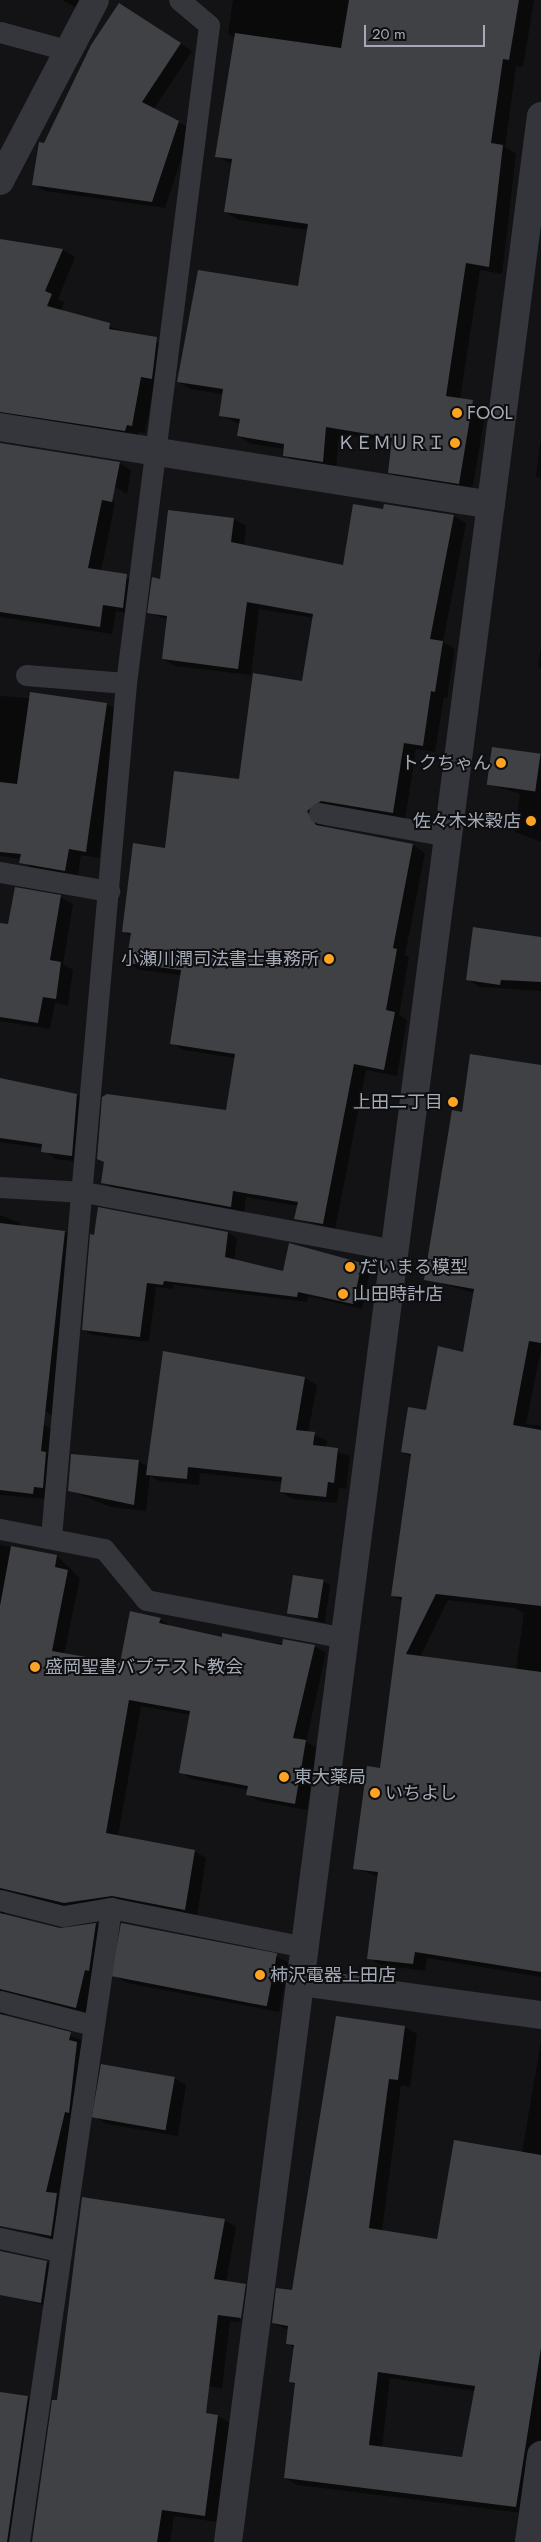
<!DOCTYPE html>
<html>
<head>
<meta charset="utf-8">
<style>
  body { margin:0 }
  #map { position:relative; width:541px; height:2542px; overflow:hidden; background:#131315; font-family:Jost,"Noto Sans JP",sans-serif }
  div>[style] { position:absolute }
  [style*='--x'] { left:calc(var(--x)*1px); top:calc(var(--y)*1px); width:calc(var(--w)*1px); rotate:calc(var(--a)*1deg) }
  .shadow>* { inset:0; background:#0007 }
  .building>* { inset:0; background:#3f4145; transform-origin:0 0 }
  .lane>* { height:21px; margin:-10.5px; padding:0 10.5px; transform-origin:10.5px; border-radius:10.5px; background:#34363b }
  .street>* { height:28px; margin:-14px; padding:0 14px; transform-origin:14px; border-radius:14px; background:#34363b }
  .dots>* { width:14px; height:14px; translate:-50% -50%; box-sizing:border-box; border:2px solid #0e0e10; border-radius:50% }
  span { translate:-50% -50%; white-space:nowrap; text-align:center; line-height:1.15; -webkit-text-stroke:4px #0e0e10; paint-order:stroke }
  .poi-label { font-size:18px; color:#a4abb7 }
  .left { translate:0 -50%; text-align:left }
  .right { translate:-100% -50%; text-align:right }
  .scale { position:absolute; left:364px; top:25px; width:121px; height:22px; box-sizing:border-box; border:2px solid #a4abb7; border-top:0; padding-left:6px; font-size:15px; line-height:18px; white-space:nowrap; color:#a4abb7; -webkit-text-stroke:4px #0e0e10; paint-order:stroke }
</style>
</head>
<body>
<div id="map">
  <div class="shadow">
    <div style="clip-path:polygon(62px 0,83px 0,78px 9px)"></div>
    <div style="clip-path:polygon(233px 0,534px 0,523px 67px,516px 66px,505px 147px,516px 154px,502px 274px,480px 270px,460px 399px,486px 409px,472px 491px,403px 480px,389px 472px,393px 442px,339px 434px,336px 469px,298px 463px,284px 455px,285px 449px,252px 444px,238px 436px,240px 424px,220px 415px,223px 394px,191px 389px,178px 382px,300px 287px,308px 230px,239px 220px,225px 212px,232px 164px,217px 156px,235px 38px,228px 34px)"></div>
    <div style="clip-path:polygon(144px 20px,192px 51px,154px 109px,191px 129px,165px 208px,45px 191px,33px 184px,45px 144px)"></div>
    <div style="clip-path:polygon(0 240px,63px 250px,75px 257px,58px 299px,64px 302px,61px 311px,169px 346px,154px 384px,145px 433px,139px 432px,138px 438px,0 418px)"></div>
    <div style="clip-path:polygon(541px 438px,541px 479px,536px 476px)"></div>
    <div style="clip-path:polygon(59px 453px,119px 463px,131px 470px,127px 494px)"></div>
    <div style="clip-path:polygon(0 475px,102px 495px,115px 503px,101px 571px,140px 582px,136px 615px,116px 611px,112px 634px,0 617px)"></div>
    <div style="clip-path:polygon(385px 505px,454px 516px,466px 523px,443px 642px,455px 649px,447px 698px,444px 697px,435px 752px,416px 749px,405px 820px,318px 818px,325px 828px,413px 845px,425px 853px,405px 955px,409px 957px,399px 1015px,407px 1020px,397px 1076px,366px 1070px,335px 1230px,296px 1218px,298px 1206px,246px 1197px,244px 1213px,115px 1189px,103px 1182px,227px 1112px,235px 1058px,184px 1050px,171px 1043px,181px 975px,140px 970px,128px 963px,131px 936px,123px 932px,166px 849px,240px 781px,303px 682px,314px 618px,259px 609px,251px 675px,175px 666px,163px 659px,168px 620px,149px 612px,161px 580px,234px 519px,246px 526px,244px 546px,344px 567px)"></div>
    <div style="clip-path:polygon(541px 647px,541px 668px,538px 666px)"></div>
    <div style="clip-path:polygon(0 696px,107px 704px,119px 711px,99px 858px,81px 855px,78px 877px,33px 869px,21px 859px,0 856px)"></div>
    <div style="clip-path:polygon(541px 755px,541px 842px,515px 832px,520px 794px,487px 784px)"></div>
    <div style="clip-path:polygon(61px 897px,73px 904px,63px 964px,73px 970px,68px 1005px,55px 1003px,50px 1029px,0 1021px,0 924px,9px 925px)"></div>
    <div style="clip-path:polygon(474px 928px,541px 937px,541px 991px,480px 987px,467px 979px)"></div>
    <div style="clip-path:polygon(evenodd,541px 1067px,541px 1349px,526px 1424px,541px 1426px,541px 1977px,427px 1958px,425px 1971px,381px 1965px,369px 1958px,379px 1877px,355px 1868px,381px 1769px,403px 1601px,392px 1595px,412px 1457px,402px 1452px,464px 1353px,474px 1293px,425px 1279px,463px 1113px,541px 1067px,448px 1600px,514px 1608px,524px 1613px,516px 1670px,420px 1657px,448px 1600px)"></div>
    <div style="clip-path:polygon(0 1081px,77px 1095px,89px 1102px,84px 1162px,55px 1159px,43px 1148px,0 1142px)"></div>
    <div style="clip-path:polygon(99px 1209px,228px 1233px,237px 1238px,234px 1261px,284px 1273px,361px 1265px,370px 1270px,362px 1309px,308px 1296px,307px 1302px,173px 1285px,173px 1289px,156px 1287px,149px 1342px,92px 1335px,83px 1329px)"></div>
    <div style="clip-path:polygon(0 1215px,20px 1223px,19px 1227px,65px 1232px,77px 1240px,57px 1419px,0 1380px)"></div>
    <div style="clip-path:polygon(164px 1353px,305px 1378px,317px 1385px,308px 1433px,327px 1440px,326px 1448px,350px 1456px,346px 1489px,339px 1488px,337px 1503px,293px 1499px,281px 1492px,282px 1482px,200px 1473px,199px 1485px,159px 1481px,150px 1476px,146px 1511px,111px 1507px,69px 1490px,139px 1461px,148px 1467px)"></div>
    <div style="clip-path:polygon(0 1418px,44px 1425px,55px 1431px,45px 1499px,0 1495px)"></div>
    <div style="clip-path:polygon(0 1545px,57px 1556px,80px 1578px,64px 1655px,121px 1664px,160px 1619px,172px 1627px,223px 1638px,314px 1646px,326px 1653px,306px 1742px,318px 1748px,307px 1810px,259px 1801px,247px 1794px,248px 1790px,192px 1779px,180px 1772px,191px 1715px,141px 1706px,118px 1836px,194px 1851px,206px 1858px,197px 1916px,0 1903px)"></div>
    <div style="clip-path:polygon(324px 1582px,330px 1585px,325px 1623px,288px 1613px)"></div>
    <div style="clip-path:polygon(0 1905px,6px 1916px,60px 1929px,96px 1924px,108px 1931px,88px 2014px,0 2005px)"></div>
    <div style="clip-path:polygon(276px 1956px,289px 1963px,279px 2012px,127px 1983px,115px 1976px)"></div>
    <div style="clip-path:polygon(0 2007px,6px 2017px,82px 2040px,77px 2118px,58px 2196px,69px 2202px,63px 2242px,15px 2228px,0 2153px)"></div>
    <div style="clip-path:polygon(evenodd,405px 2027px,417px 2034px,410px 2087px,401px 2085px,382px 2231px,438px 2240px,522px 2153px,541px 2041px,541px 2453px,529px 2514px,298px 2485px,285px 2478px,296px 2385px,290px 2382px,295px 2348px,287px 2343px,289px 2330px,273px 2323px,293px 2292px,405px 2027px,390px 2378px,475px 2391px,463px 2458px,382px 2448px,390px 2378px)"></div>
    <div style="clip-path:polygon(174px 2078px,186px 2085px,178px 2136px,107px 2124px,95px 2117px)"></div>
    <div style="clip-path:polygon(224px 2220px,236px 2227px,226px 2282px,245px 2285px,257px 2292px,253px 2324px,242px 2323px,246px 2288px,239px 2322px,230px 2321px,222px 2389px,76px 2354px)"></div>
    <div style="clip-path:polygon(47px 2262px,53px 2266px,47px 2306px,6px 2295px)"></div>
    <div style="clip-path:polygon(0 2394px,27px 2397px,39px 2404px,19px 2542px,0 2542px)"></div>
    <div style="clip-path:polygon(218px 2416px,230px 2423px,217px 2522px,174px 2516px,170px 2542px,33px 2542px)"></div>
  </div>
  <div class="building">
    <div style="clip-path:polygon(349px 0,519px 0,509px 60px,503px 59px,491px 143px,503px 145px,489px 267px,466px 263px,446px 396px,473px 400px,459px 484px,388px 473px,392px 438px,326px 427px,323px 462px,283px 456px,284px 444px,237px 436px,240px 419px,219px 416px,223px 389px,177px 382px,198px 270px,298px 286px,308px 224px,224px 212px,232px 159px,215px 157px,235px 33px,341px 48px)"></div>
    <div style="clip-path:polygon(119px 3px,181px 43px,142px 102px,179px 121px,152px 202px,32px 185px,39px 142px,44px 143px,91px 45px)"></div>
    <div style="clip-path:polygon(0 239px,63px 249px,45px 291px,52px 294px,47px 306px,110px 323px,109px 329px,157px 337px,152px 379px,141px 377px,132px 426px,127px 425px,125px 431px,0 412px)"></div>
    <div style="clip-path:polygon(0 443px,120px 462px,112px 502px,102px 500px,88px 568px,127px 574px,123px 608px,103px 605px,100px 627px,0 612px)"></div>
    <div style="clip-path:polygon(353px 504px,383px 509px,384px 504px,454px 515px,430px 639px,443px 641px,435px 692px,431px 691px,423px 746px,404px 743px,393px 813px,321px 801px,307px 811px,316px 825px,413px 844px,393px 948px,397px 949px,386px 1010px,395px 1012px,384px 1070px,354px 1064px,323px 1224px,294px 1219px,298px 1202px,233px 1191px,231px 1207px,101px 1183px,104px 1162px,97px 1159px,102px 1097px,107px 1094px,226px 1110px,235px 1054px,170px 1044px,181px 970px,126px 963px,131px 933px,122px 932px,133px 843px,165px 848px,174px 771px,239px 779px,253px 673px,302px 681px,313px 614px,247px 602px,238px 669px,162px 659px,167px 616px,147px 613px,152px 577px,160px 579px,168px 510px,234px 518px,231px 542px,343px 565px)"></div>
    <div style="clip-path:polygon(30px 692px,107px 703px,86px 852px,69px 849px,65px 871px,19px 863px,21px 854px,0 852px,0 782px,17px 784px)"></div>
    <div style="left:492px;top:747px;width:49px;height:38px;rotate:8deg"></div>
    <div style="clip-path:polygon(15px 887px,61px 895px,50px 960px,61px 962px,56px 999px,43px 997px,38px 1023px,0 1017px,0 923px,8px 924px)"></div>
    <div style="clip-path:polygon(473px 927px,541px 937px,541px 982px,501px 980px,500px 985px,466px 980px)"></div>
    <div style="clip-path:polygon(470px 1054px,541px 1065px,541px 1343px,529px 1341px,513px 1425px,541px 1430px,541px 1606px,436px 1594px,406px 1654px,541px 1672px,541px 1972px,415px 1952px,413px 1964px,367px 1959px,378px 1872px,353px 1869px,367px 1766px,380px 1768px,402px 1597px,391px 1596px,411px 1454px,401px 1452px,408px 1407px,426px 1410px,438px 1346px,463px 1352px,474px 1289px,424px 1280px,452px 1110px,462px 1112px)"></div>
    <div style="clip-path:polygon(0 1078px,77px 1094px,72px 1156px,41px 1152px,42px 1144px,0 1138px)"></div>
    <div style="clip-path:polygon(98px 1207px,228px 1232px,225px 1257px,283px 1271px,289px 1243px,362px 1263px,353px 1304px,298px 1292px,297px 1297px,164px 1281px,163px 1285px,147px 1283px,140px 1337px,82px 1330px,90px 1234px,94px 1235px)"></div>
    <div style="clip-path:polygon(0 1223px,65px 1231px,41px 1451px,46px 1452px,43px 1488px,34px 1487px,33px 1494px,0 1490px)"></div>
    <div style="clip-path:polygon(163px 1351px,305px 1377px,296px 1430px,315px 1432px,313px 1445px,338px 1448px,334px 1483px,328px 1482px,326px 1497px,280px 1492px,282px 1477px,188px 1467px,187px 1479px,146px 1475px)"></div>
    <div style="clip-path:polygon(71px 1454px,139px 1460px,134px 1505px,68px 1491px)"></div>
    <div style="clip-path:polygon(11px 1546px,57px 1555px,55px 1567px,68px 1570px,52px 1651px,120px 1663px,130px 1611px,161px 1618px,159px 1623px,222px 1637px,222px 1633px,282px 1645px,283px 1639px,315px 1645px,293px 1738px,306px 1740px,295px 1804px,246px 1795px,248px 1786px,179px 1773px,190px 1711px,129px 1700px,106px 1833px,195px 1850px,185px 1910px,112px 1896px,64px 1903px,0 1888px,0 1606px)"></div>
    <div style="left:293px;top:1575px;width:31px;height:39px;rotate:9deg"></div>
    <div style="clip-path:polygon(0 1913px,60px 1928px,96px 1923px,89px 1971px,85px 1970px,76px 2008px,0 1989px)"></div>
    <div style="left:121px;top:1923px;width:159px;height:54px;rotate:11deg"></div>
    <div style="clip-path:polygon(0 2014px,71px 2032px,69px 2040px,77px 2042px,69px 2113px,65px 2112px,46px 2192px,57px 2193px,51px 2236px,0 2226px)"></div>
    <div style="clip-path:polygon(evenodd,336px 2016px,405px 2026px,398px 2080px,389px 2079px,369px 2228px,437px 2239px,454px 2140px,541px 2155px,541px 2348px,516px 2507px,284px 2478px,295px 2383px,289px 2382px,294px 2345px,286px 2344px,288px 2326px,272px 2323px,276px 2288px,292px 2290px,336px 2016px,378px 2372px,475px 2386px,462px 2457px,369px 2445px,378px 2372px)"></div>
    <div style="left:101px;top:2064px;width:75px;height:54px;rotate:10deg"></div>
    <div style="clip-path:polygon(82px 2197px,225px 2219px,214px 2279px,246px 2284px,241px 2318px,218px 2315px,206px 2413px,218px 2415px,205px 2516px,162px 2510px,157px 2542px,32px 2542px,52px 2400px,57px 2400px)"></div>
    <div style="clip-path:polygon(0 2251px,47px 2261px,41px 2303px,0 2295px)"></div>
    <div style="clip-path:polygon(0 2392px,28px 2396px,7px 2542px,0 2542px)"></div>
  </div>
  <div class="lane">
    <div style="--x:0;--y:32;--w:73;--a:15.2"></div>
    <div style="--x:26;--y:675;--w:100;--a:4.6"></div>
    <div style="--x:319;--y:813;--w:131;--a:10.1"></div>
    <div style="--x:0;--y:872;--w:111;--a:9.9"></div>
    <div style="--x:0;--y:1187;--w:84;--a:3.4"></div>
    <div style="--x:84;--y:1192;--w:316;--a:10.6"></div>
    <div style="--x:0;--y:1529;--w:106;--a:10.9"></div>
    <div style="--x:104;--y:1549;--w:66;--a:50.5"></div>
    <div style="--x:146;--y:1600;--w:203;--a:10.8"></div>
    <div style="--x:51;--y:1537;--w:857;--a:-84.98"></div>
    <div style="--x:126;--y:683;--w:663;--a:-82.81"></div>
    <div style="--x:209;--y:25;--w:39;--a:-140"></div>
    <div style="--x:0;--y:1900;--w:65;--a:14.3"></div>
    <div style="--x:63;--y:1916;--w:49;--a:-9.5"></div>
    <div style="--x:111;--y:1908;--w:198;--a:11.4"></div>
    <div style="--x:0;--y:2001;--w:95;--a:14.6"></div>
    <div style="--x:0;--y:2238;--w:60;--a:12.4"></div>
    <div style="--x:19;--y:2542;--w:641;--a:-81.74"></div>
  </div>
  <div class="street">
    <div style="--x:0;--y:181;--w:204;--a:-62.3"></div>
    <div style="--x:0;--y:427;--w:497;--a:9"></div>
    <div style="--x:300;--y:1982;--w:243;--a:7.8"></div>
    <div style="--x:228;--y:2542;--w:2446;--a:-82.65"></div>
    <div style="--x:529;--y:2542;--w:88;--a:-82.1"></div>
  </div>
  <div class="dots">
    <div style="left:457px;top:413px;background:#ffa422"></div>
    <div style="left:455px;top:443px;background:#ffa422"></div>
    <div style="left:501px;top:763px;background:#ffa422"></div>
    <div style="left:531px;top:821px;background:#ffa422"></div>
    <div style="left:329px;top:959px;background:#ffa422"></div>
    <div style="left:453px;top:1102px;background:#ffa422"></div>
    <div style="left:350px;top:1267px;background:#ffa422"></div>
    <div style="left:343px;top:1294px;background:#ffa422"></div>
    <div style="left:35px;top:1667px;background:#ffa422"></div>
    <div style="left:284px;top:1777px;background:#ffa422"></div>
    <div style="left:375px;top:1793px;background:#ffa422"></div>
    <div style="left:260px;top:1975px;background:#ffa422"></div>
  </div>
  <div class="poi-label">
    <span class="left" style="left:467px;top:413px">FOOL</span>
    <span class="right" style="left:445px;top:443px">ＫＥＭＵＲＩ</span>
    <span class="right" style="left:491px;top:763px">トクちゃん</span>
    <span class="right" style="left:521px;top:821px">佐々木米穀店</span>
    <span class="right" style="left:319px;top:959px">小瀬川潤司法書士事務所</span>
    <span class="right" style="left:443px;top:1102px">上田二丁目</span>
    <span class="left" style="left:360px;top:1267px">だいまる模型</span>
    <span class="left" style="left:353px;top:1294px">山田時計店</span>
    <span class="left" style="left:45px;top:1667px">盛岡聖書バプテスト教会</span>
    <span class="left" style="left:294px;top:1777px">東大薬局</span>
    <span class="left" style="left:385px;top:1793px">いちよし</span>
    <span class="left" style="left:270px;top:1975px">柿沢電器上田店</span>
  </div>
  <div class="scale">20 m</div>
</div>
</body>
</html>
